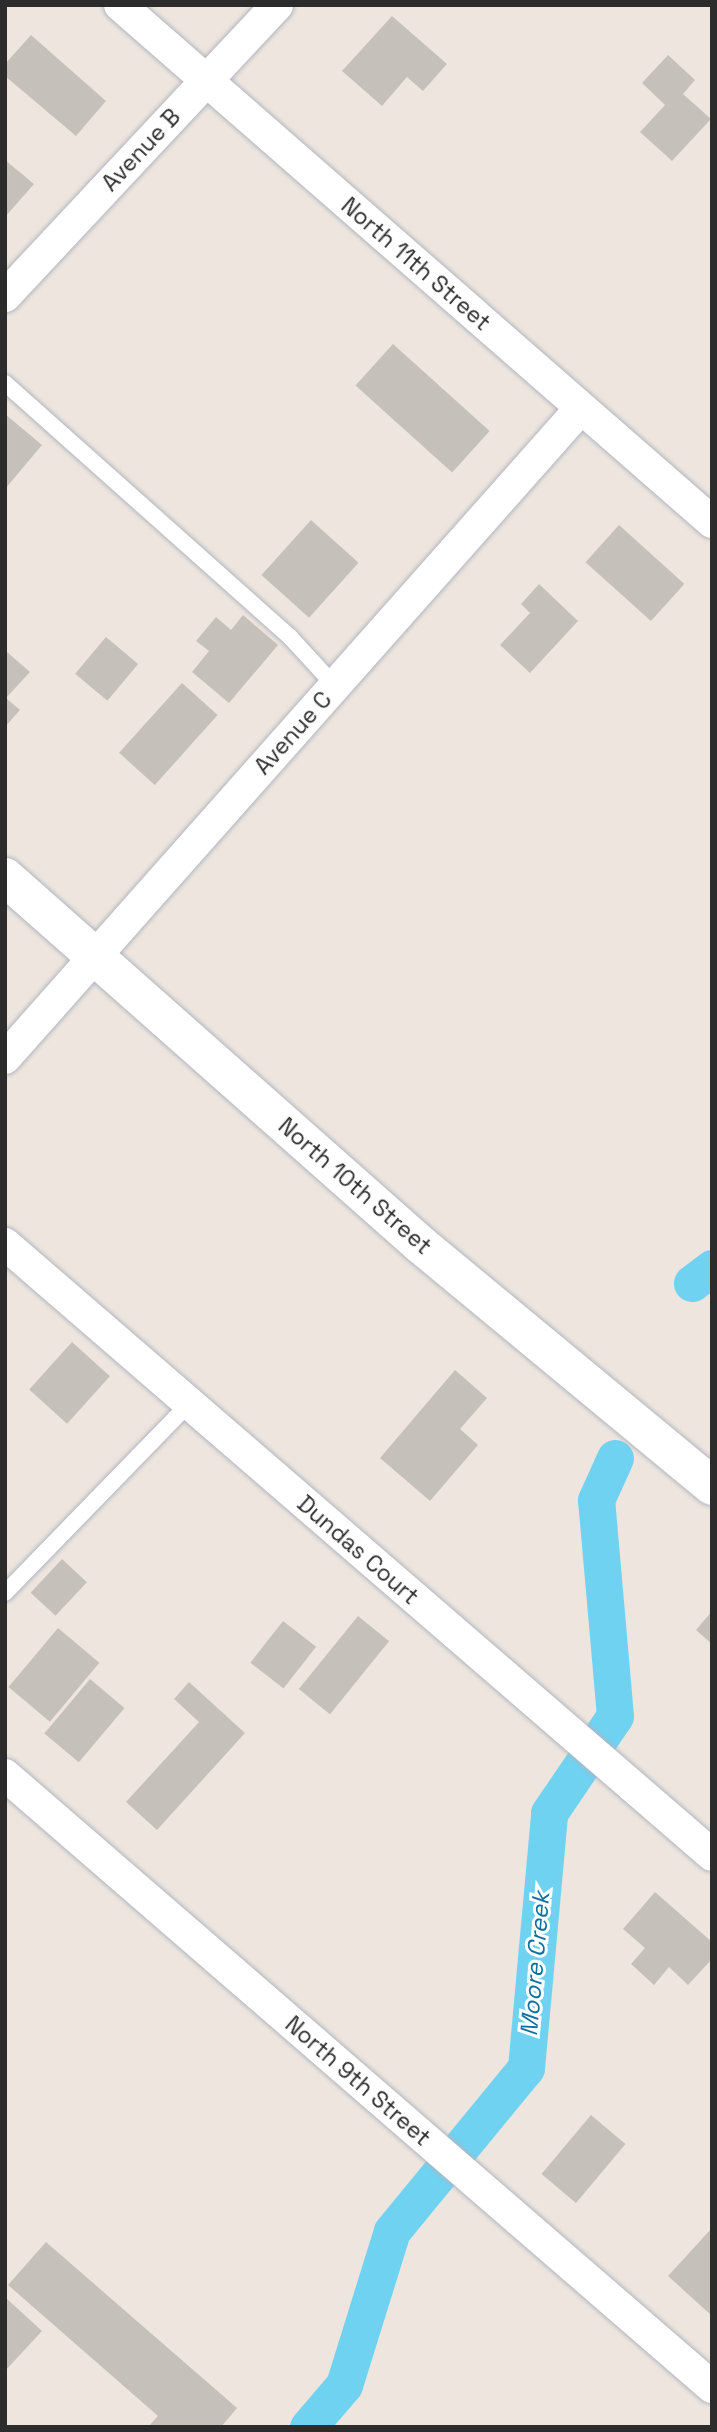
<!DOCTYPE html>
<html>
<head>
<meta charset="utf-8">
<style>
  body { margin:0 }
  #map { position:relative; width:717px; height:2432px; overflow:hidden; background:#eee6de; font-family:"Space Grotesk",sans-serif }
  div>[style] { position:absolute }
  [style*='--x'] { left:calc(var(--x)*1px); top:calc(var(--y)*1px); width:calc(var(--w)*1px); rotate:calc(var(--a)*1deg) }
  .canal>* { height:37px; margin:-18.5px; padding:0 18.5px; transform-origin:18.5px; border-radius:18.5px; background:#6fd2f1 }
  .building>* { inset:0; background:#c6c0ba; transform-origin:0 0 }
  .roads { filter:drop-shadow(0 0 2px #b2b5c0) drop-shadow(0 0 2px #b2b5c0) }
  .service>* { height:16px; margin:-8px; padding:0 8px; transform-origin:8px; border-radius:8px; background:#fff }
  .minor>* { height:32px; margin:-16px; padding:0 16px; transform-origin:16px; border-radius:16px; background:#fff }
  .tertiary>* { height:38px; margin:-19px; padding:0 19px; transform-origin:19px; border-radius:19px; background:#fff }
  span { translate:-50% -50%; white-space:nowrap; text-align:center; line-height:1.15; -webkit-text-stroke:6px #fff; paint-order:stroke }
  .street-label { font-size:23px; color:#2c2c2c }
  .water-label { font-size:24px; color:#0b71a1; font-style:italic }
  .frame { position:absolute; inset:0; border:7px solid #2c2c2c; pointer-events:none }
</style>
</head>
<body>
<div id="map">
  <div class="canal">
    <div style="--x:692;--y:1283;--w:25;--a:-37"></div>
    <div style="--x:308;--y:2427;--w:55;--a:-49.4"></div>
    <div style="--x:344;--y:2385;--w:161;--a:-72.7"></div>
    <div style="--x:392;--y:2231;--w:211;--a:-50.6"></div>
    <div style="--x:526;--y:2068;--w:256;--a:-84.8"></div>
    <div style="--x:549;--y:1813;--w:117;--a:-55.8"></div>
    <div style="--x:615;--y:1716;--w:217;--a:-95"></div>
    <div style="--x:596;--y:1500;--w:46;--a:-65.7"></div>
  </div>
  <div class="building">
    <div style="clip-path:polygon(392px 16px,447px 64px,423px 91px,407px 77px,382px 106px,342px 71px)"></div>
    <div style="clip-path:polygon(31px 35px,106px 101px,76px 136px,5px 76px,5px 64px)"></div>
    <div style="clip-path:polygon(668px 55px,695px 80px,683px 94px,711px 119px,672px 161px,640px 132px,665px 105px,642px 83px)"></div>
    <div style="clip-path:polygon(5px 160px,34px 184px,5px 217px)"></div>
    <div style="left:393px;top:344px;width:130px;height:56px;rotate:42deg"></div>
    <div style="clip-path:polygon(5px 414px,42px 445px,5px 489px)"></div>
    <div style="left:311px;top:520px;width:64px;height:74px;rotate:42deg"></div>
    <div style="left:619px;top:525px;width:88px;height:50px;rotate:42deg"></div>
    <div style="clip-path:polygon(539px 584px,578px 621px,530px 673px,500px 645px,530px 613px,521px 604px)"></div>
    <div style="clip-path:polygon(243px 615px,278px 645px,229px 703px,192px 672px,209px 651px,196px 641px,216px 617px,231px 630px)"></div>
    <div style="left:106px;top:637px;width:42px;height:48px;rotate:40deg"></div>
    <div style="clip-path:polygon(7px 652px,30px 672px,6px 698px,20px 710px,5px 727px,5px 654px)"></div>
    <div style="left:182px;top:683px;width:48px;height:94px;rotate:42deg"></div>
    <div style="left:72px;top:1342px;width:51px;height:64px;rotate:42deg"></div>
    <div style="clip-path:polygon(455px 1370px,487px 1398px,460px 1429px,478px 1445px,430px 1501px,380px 1458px)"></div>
    <div style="left:62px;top:1559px;width:34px;height:46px;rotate:43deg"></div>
    <div style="clip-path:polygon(712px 1611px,712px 1644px,696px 1630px)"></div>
    <div style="left:358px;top:1616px;width:40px;height:94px;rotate:39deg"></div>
    <div style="left:283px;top:1621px;width:42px;height:53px;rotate:38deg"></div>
    <div style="left:58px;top:1628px;width:54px;height:77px;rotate:40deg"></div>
    <div style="left:90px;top:1679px;width:45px;height:71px;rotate:40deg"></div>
    <div style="clip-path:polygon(189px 1682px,245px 1733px,157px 1830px,126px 1802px,199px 1722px,174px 1699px)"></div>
    <div style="clip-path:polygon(655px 1892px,712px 1942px,712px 1959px,688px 1985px,669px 1967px,654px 1985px,631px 1964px,645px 1948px,623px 1929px)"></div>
    <div style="left:591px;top:2115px;width:45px;height:77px;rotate:40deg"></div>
    <div style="clip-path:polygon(712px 2228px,712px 2316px,668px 2276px)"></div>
    <div style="clip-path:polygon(46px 2242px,237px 2408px,221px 2427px,148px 2427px,158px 2416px,8px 2285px)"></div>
    <div style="clip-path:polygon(5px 2297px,42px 2331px,5px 2371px)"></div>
  </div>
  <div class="roads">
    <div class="service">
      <div style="--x:5;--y:383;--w:382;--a:41.7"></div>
      <div style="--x:290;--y:637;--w:67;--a:47.4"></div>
      <div style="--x:5;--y:1593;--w:264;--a:-45.8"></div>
    </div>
    <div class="minor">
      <div style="--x:120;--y:5;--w:786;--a:41.13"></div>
      <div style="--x:5;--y:296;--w:398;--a:-46.9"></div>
      <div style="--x:5;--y:1058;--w:868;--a:-48.45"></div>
      <div style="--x:5;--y:1244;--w:934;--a:40.83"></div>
      <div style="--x:5;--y:1775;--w:935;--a:40.88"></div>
    </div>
    <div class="tertiary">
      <div style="--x:5;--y:877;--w:555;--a:41.5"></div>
      <div style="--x:421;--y:1245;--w:378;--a:39.6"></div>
    </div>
  </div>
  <div class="street-label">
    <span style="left:141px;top:150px;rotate:-47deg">Avenue B</span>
    <span style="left:416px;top:264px;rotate:41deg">North 11th Street</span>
    <span style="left:293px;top:733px;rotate:-48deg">Avenue C</span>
    <span style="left:355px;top:1186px;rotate:41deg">North 10th Street</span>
    <span style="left:358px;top:1550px;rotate:41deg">Dundas Court</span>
    <span style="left:358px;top:2081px;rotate:41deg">North 9th Street</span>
  </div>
  <div class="water-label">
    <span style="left:535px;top:1964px;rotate:-85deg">Moore Creek</span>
  </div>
  <div class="frame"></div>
</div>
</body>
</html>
